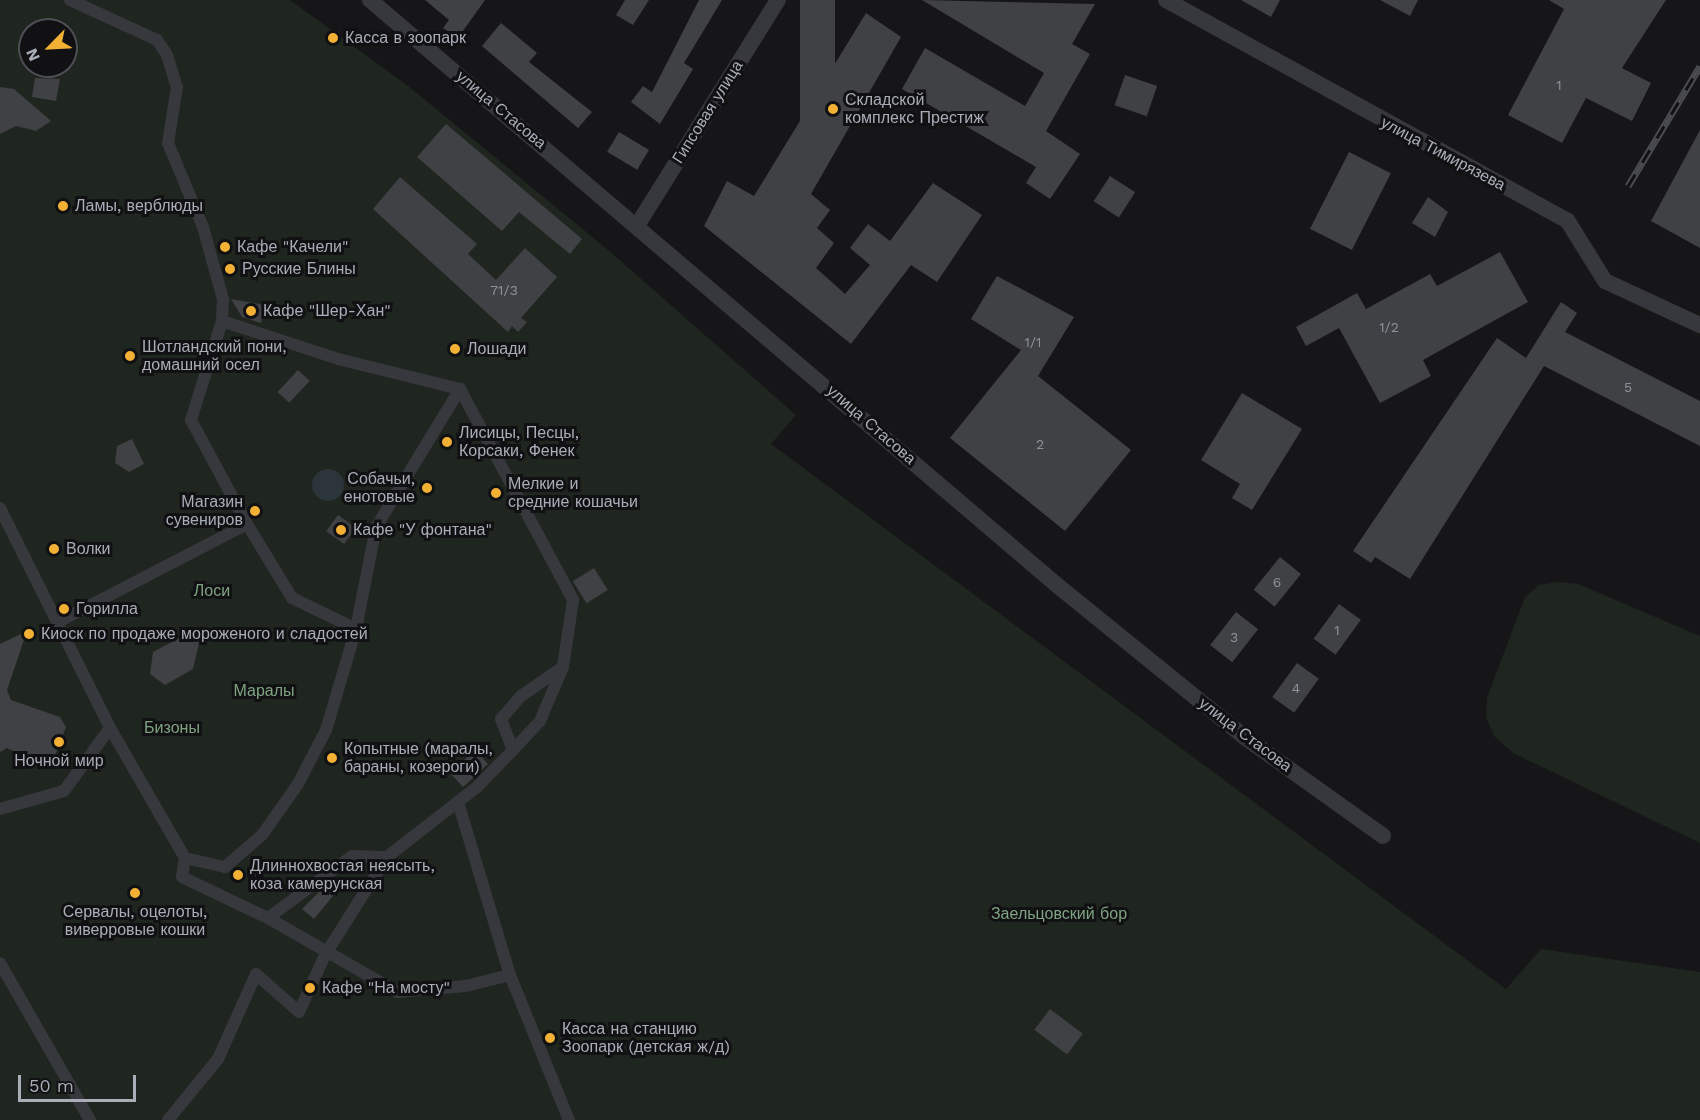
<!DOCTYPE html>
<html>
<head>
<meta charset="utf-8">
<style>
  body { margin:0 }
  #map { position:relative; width:1700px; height:1120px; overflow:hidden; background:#161618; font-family:"Work Sans",sans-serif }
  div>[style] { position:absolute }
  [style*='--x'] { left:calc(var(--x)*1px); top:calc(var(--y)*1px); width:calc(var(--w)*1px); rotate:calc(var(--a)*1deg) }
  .green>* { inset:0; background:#1e261f }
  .water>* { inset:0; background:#2c353c }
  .round { border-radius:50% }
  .building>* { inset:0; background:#404145; transform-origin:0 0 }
  .pedestrian>* { height:12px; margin:-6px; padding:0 6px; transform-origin:6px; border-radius:6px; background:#37383d }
  .minor>* { height:16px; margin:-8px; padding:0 8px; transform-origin:8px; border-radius:8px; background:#37383d }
  .rail>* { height:7px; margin-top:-3.5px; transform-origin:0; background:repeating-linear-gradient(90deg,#111113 0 14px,#4a4c52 0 28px); box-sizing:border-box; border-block:2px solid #4a4c52 }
  .dots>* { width:16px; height:16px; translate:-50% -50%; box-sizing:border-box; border:3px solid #111113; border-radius:50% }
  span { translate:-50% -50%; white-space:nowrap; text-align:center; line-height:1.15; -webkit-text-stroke:6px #111113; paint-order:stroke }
  .number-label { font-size:14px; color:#8e929b }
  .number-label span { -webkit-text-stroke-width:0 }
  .poi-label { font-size:16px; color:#a8adb8 }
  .left { translate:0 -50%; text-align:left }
  .right { translate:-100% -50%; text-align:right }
  .street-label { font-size:16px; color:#a8adb8 }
  .park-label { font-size:16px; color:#7fa381 }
  .north { position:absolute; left:18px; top:18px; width:60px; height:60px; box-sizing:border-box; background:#111113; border:2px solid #4d4f55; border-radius:50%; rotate:246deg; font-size:16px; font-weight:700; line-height:24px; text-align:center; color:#a8adb8 }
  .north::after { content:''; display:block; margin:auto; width:21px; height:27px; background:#f2b134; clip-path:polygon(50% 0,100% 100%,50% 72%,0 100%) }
  .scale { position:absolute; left:18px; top:1075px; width:118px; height:27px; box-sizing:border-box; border:3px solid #a8adb8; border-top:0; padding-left:8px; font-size:18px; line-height:21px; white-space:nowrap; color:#a8adb8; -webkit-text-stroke:4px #111113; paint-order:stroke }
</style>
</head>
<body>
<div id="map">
  <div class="green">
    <div style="clip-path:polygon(evenodd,0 0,290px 0,408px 86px,607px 249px,796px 415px,771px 444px,1506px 989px,1541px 949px,1700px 972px,1700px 1120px,0 1120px,0 0,30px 30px,66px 30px,66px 66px,30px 66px,30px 30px)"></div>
    <div style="clip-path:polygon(1558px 582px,1578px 584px,1700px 636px,1700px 843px,1513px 753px,1494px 736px,1486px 717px,1487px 698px,1525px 597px,1539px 585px)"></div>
  </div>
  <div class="water">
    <div class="round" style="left:312px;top:469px;width:32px;height:32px"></div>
  </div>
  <div class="building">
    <div style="clip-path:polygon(425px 0,485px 0,458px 38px,443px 28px,449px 20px)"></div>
    <div style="clip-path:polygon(625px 0,649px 0,633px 25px,616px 15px)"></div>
    <div style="clip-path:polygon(699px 0,722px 0,684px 63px,693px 69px,660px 124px,631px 102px,643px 86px,652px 92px)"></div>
    <div style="left:800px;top:0;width:35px;height:126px"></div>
    <div style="clip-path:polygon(922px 0,1095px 4px,1072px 44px,1090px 54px,1046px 131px,1080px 154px,1050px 199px,1026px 183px,1036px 167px,902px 89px,925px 48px,1025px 106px,1044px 73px)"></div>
    <div style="clip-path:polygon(1241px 0,1280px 0,1271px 17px)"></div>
    <div style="clip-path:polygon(1380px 0,1418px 0,1410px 16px)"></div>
    <div style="clip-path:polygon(1549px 0,1666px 0,1622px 68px,1651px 83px,1632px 121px,1586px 98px,1562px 143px,1508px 115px,1564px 9px)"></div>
    <div style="clip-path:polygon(866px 13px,901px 37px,811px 194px,830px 210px,817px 228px,834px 243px,816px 268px,845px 294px,870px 265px,850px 248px,868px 224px,890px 241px,933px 183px,982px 215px,937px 282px,911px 265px,851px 344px,704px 226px,727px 181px,754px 196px)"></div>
    <div style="clip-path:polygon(501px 23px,537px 53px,529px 62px,592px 112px,578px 128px,482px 46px)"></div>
    <div style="left:1125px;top:75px;width:34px;height:32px;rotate:19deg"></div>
    <div style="clip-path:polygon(35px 78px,60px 79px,56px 101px,32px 97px)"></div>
    <div style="clip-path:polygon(0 87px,14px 89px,51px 121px,36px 131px,16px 126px,0 134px)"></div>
    <div style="clip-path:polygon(446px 124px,582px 239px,570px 254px,519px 212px,502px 231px,417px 157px)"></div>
    <div style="clip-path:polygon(1700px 130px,1700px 248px,1651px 221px)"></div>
    <div style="left:619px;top:132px;width:35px;height:23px;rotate:31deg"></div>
    <div style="left:1349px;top:152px;width:47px;height:86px;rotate:27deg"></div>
    <div style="left:1110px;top:176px;width:30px;height:30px;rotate:33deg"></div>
    <div style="clip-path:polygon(400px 177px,477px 244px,468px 254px,496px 280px,525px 248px,557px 277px,521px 318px,527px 322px,518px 332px,512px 326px,508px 332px,373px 209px)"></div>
    <div style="clip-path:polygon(1428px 197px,1448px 212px,1435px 237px,1412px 223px)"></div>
    <div style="clip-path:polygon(1500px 252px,1528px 302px,1423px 360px,1431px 376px,1380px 403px,1339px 328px,1306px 346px,1296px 327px,1357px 293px,1366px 309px,1430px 274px,1437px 286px)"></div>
    <div style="clip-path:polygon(997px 276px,1074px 317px,1038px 376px,1131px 450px,1065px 531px,950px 438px,1021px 350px,971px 319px)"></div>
    <div style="clip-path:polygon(231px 299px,265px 305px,261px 323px,242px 317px)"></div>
    <div style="clip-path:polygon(1561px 302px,1577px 313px,1565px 332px,1700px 401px,1700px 446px,1544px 366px,1410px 579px,1375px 557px,1371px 563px,1353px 551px,1497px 338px,1526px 358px)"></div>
    <div style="left:298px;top:370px;width:16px;height:30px;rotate:43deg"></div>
    <div style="clip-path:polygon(1242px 393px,1302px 429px,1252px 510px,1232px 498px,1240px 484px,1201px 460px)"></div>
    <div style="clip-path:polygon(132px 439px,144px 464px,129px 472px,115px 463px,117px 446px)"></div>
    <div style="left:338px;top:515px;width:22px;height:20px;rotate:36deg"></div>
    <div style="left:1280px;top:557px;width:27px;height:42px;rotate:39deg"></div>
    <div style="left:594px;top:568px;width:26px;height:25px;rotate:58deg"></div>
    <div style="left:1339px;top:604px;width:27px;height:43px;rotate:36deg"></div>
    <div style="left:1236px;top:612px;width:28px;height:42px;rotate:38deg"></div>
    <div style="clip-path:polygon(27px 631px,7px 690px,11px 700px,60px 717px,66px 727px,54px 758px,43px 764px,7px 748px,0 752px,0 644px)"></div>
    <div style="clip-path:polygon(183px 636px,200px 639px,193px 669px,165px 685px,150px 674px,153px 652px)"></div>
    <div style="left:1297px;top:663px;width:27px;height:42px;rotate:36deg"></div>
    <div style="left:475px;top:750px;width:19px;height:34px;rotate:47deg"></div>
    <div style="clip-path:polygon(323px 888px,333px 896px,314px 919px,302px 909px)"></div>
    <div style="left:1050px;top:1009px;width:41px;height:26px;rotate:37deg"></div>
  </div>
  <div class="pedestrian">
    <div style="--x:70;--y:0;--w:96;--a:24.7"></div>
    <div style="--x:157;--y:40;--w:18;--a:56"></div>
    <div style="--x:167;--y:55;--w:34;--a:73"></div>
    <div style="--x:177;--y:87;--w:57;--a:99.1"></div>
    <div style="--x:168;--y:143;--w:91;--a:67.4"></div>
    <div style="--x:203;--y:227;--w:75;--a:74.5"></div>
    <div style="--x:223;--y:299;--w:22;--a:93"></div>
    <div style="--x:222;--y:321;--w:104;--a:107.4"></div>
    <div style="--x:191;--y:420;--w:118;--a:61.7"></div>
    <div style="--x:222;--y:321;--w:122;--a:18.1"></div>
    <div style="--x:338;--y:359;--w:126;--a:13.8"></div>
    <div style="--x:460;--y:389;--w:239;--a:61.8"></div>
    <div style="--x:573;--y:600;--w:68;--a:98.5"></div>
    <div style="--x:563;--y:667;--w:51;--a:145.4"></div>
    <div style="--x:521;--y:696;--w:30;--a:131"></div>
    <div style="--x:501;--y:719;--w:33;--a:69"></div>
    <div style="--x:513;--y:750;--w:40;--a:-47"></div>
    <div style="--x:540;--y:721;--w:59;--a:-66.9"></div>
    <div style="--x:0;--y:508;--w:246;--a:63.4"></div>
    <div style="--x:110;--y:728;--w:150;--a:60"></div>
    <div style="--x:185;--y:858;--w:19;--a:99"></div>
    <div style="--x:182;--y:877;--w:95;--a:25.5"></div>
    <div style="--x:268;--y:918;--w:104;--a:-36.4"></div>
    <div style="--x:352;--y:856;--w:35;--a:2"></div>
    <div style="--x:387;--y:857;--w:114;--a:-37.9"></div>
    <div style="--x:477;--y:787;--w:52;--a:-45.8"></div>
    <div style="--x:58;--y:622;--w:213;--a:-27.4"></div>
    <div style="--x:247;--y:524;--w:87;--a:58.7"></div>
    <div style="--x:292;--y:598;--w:71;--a:25.8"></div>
    <div style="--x:356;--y:629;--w:105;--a:106.5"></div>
    <div style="--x:326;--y:730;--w:61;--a:117.4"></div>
    <div style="--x:298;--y:784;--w:62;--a:125.2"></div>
    <div style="--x:262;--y:835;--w:49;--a:139.1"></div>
    <div style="--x:225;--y:867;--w:41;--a:-167.3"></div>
    <div style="--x:356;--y:629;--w:104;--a:-78.9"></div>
    <div style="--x:376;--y:527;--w:162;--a:-58.7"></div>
    <div style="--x:458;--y:802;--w:181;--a:73.3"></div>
    <div style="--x:510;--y:975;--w:157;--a:67.9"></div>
    <div style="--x:0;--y:809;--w:66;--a:-15.7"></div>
    <div style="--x:64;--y:791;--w:78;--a:-53.9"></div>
    <div style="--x:268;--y:918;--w:149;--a:29.8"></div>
    <div style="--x:397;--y:992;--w:69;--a:-5"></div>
    <div style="--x:466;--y:986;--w:45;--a:-14"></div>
    <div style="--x:0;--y:963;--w:181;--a:60.2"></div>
    <div style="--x:168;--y:1120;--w:79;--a:-50.7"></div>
    <div style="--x:218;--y:1059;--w:93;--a:-65.9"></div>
    <div style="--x:256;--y:974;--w:57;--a:41.5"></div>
    <div style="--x:299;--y:1012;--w:63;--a:-65.5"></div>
    <div style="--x:325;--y:955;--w:116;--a:-57.7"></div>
  </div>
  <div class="minor">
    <div style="--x:370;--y:0;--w:904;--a:40.42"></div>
    <div style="--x:1058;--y:586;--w:238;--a:39"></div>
    <div style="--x:1243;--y:736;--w:172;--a:35.5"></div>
    <div style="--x:1166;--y:0;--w:457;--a:28.8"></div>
    <div style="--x:1567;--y:220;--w:72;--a:58.1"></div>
    <div style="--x:1605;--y:281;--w:105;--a:24.9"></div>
    <div style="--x:638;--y:224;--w:264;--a:-58"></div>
  </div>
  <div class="rail">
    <div style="--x:1628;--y:186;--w:140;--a:-59"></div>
  </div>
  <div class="dots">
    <div style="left:333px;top:38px;background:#f2b134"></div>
    <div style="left:833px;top:109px;background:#f2b134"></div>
    <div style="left:63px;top:206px;background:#f2b134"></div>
    <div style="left:225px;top:247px;background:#f2b134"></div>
    <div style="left:230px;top:269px;background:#f2b134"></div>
    <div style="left:251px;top:311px;background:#f2b134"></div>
    <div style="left:455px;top:349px;background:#f2b134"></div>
    <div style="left:130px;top:356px;background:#f2b134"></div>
    <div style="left:447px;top:442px;background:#f2b134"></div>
    <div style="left:427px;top:488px;background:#f2b134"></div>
    <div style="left:496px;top:493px;background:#f2b134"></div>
    <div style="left:255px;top:511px;background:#f2b134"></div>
    <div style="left:341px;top:530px;background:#f2b134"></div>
    <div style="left:54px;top:549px;background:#f2b134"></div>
    <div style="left:64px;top:609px;background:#f2b134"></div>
    <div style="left:29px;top:634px;background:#f2b134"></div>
    <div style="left:59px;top:742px;background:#f2b134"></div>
    <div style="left:332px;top:758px;background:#f2b134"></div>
    <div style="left:238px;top:875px;background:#f2b134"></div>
    <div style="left:135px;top:893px;background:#f2b134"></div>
    <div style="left:310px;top:988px;background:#f2b134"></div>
    <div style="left:550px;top:1038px;background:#f2b134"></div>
  </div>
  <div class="number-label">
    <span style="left:1559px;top:85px">1</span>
    <span style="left:504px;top:290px">71/3</span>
    <span style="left:1389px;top:327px">1/2</span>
    <span style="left:1033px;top:342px">1/1</span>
    <span style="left:1628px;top:387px">5</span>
    <span style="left:1040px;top:444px">2</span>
    <span style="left:1277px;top:582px">6</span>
    <span style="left:1337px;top:630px">1</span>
    <span style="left:1234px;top:637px">3</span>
    <span style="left:1296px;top:688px">4</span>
  </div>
  <div class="poi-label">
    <span class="left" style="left:345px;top:38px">Касса в зоопарк</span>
    <span class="left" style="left:845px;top:109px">Складской<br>комплекс Престиж</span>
    <span class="left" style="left:75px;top:206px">Ламы, верблюды</span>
    <span class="left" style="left:237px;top:247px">Кафе "Качели"</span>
    <span class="left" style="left:242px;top:269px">Русские Блины</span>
    <span class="left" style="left:263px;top:311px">Кафе "Шер-Хан"</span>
    <span class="left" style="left:142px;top:356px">Шотландский пони,<br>домашний осел</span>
    <span class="left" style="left:467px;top:349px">Лошади</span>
    <span class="left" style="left:459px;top:442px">Лисицы, Песцы,<br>Корсаки, Фенек</span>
    <span class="right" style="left:415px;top:488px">Собачьи,<br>енотовые</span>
    <span class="left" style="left:508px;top:493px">Мелкие и<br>средние кошачьи</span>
    <span class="right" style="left:243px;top:511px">Магазин<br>сувениров</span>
    <span class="left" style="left:353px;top:530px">Кафе "У фонтана"</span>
    <span class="left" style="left:66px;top:549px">Волки</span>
    <span class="left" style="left:76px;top:609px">Горилла</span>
    <span class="left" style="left:41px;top:634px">Киоск по продаже мороженого и сладостей</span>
    <span class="left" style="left:344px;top:758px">Копытные (маралы,<br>бараны, козероги)</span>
    <span style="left:59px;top:761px">Ночной мир</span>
    <span class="left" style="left:250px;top:875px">Длиннохвостая неясыть,<br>коза камерунская</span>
    <span style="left:135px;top:921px">Сервалы, оцелоты,<br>виверровые кошки</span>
    <span class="left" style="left:322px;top:988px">Кафе "На мосту"</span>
    <span class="left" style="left:562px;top:1038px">Касса на станцию<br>Зоопарк (детская ж/д)</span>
  </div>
  <div class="street-label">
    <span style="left:501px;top:110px;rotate:40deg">улица Стасова</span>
    <span style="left:708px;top:112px;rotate:-58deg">Гипсовая улица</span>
    <span style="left:1443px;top:154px;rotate:28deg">улица Тимирязева</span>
    <span style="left:871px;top:425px;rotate:41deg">улица Стасова</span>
    <span style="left:1245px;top:735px;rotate:37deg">улица Стасова</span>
  </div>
  <div class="park-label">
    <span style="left:212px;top:591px">Лоси</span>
    <span style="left:264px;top:691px">Маралы</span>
    <span style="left:172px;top:728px">Бизоны</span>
    <span style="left:1059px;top:914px">Заельцовский бор</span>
  </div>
  <div class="north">N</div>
  <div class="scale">50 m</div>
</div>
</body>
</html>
